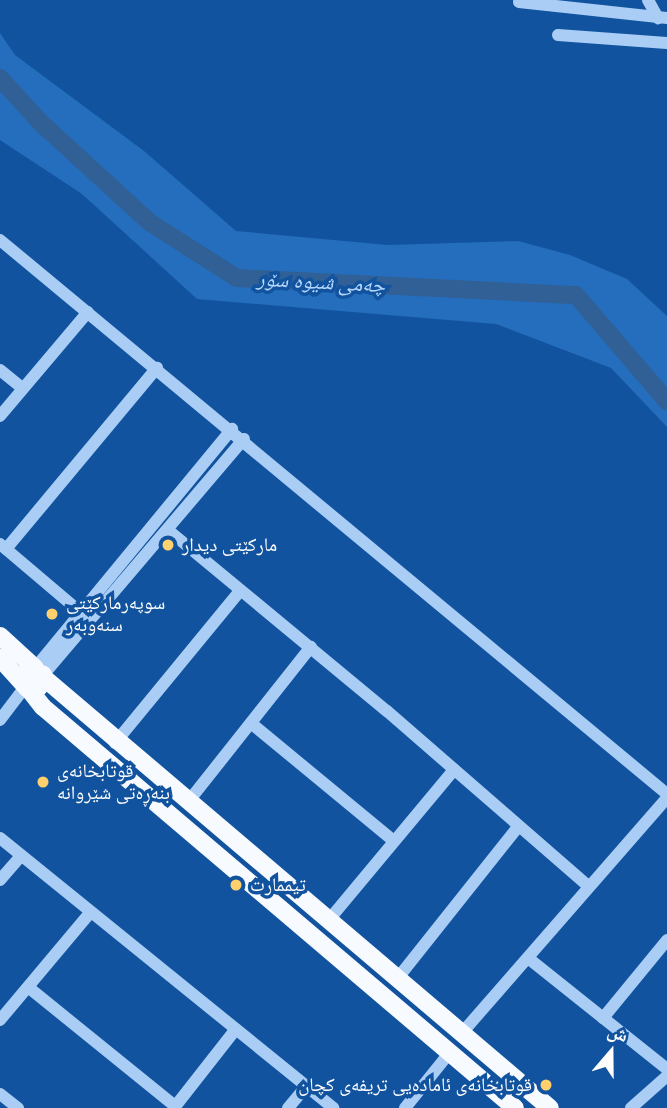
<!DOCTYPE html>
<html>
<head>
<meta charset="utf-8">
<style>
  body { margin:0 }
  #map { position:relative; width:667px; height:1108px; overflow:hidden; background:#11539f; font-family:"Public Sans","Noto Naskh Arabic",sans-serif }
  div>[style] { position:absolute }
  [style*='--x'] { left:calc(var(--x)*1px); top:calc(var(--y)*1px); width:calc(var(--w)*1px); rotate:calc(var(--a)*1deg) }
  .green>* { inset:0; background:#246ebd }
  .river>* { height:18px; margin:-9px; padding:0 9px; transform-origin:9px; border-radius:9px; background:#316097 }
  .minor>* { height:12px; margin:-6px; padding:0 6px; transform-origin:6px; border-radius:6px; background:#a9cdf5 }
  .major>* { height:18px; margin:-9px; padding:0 9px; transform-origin:9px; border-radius:9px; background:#f7faff }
  .dots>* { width:19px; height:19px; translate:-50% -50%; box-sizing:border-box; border:4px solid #11539f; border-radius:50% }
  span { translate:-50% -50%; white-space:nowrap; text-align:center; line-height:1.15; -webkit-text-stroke:7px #11539f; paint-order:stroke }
  .poi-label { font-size:19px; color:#fff }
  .left { translate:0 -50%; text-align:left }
  .right { translate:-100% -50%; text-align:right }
  .water-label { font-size:21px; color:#b6d7fb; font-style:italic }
  .north { position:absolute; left:576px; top:1017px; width:70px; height:70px; -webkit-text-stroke:5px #11539f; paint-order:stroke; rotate:20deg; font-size:19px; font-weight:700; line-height:28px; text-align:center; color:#fff }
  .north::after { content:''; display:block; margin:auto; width:24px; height:32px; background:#fff; clip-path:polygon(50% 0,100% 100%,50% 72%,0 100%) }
</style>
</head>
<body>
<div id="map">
  <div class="green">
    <div style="clip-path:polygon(0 33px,15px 55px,144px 151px,236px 231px,388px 245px,518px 241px,570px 255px,627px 279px,667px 316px,667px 427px,611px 368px,496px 324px,197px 299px,82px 194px,0 140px)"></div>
  </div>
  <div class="river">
    <div style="--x:0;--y:78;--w:59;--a:47.7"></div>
    <div style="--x:40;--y:122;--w:148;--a:42.5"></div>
    <div style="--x:149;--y:222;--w:104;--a:32.5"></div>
    <div style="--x:237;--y:278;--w:339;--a:2.9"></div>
    <div style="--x:576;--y:295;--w:140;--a:49.4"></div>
  </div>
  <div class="minor">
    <div style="--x:648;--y:0;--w:21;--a:61"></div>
    <div style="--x:519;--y:2;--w:149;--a:6.2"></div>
    <div style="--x:558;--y:35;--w:109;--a:4.2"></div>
    <div style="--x:0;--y:240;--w:867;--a:39.71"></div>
    <div style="--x:0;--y:370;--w:28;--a:39"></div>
    <div style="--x:0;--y:416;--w:136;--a:-49.8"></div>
    <div style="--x:168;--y:530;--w:284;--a:39.6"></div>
    <div style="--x:387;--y:711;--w:267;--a:41"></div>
    <div style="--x:0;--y:544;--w:104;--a:40.3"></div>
    <div style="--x:6;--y:549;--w:236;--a:-50.2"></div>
    <div style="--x:35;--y:668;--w:310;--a:-50.5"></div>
    <div style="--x:43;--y:675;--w:310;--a:-49.6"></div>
    <div style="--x:0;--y:720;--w:41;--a:-52.9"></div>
    <div style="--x:252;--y:724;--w:184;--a:39.5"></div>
    <div style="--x:115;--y:743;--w:195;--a:-50.6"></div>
    <div style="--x:188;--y:802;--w:198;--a:-51.6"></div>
    <div style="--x:0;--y:838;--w:429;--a:39"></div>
    <div style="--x:0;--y:880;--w:30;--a:-49"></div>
    <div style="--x:328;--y:921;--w:197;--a:-50.2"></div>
    <div style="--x:528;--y:958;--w:178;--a:38.6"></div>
    <div style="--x:397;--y:979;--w:193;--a:-51.5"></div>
    <div style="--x:28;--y:987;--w:189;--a:39"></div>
    <div style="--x:603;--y:1018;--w:101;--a:-50.6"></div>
    <div style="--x:0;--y:1020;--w:138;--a:-50"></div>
    <div style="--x:461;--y:1034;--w:313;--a:-48.9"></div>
    <div style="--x:0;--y:1094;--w:23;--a:38"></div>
    <div style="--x:174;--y:1108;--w:100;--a:-51.9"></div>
    <div style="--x:288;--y:1108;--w:30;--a:-50"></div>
    <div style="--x:405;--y:1108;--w:72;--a:-51.2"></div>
    <div style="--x:631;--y:1108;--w:48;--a:-41.6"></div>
  </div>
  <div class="major">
    <div style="--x:0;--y:636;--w:47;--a:42.4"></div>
    <div style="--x:0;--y:658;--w:40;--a:48"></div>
    <div style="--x:27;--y:688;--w:12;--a:-5"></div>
    <div style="--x:39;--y:687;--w:13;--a:-72"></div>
    <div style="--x:43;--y:675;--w:16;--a:-153"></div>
    <div style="--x:29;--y:668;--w:14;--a:124"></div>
    <div style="--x:43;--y:677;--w:665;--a:40.37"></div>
    <div style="--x:28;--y:688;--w:24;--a:52"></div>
    <div style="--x:43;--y:707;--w:619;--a:40.35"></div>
  </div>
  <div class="dots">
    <div style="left:168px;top:545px;background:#ffd06d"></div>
    <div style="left:52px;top:614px;background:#ffd06d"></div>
    <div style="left:43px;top:782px;background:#ffd06d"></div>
    <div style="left:236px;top:885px;background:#ffd06d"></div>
    <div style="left:546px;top:1085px;background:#ffd06d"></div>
  </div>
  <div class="poi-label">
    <span class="left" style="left:182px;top:545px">مارکێتی دیدار</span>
    <span class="left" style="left:66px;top:614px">سوپەرمارکێتی<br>سنەوبەر</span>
    <span class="left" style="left:57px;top:782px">قوتابخانەی<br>بنەڕەتی شێروانە</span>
    <span class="left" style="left:250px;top:885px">تیممارت</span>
    <span class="right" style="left:532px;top:1085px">قوتابخانەی ئامادەیی تریفەی کچان</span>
  </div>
  <div class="water-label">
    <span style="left:321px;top:282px;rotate:3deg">چەمی شیوە سۆر</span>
  </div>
  <div class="north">ش</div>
</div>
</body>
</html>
